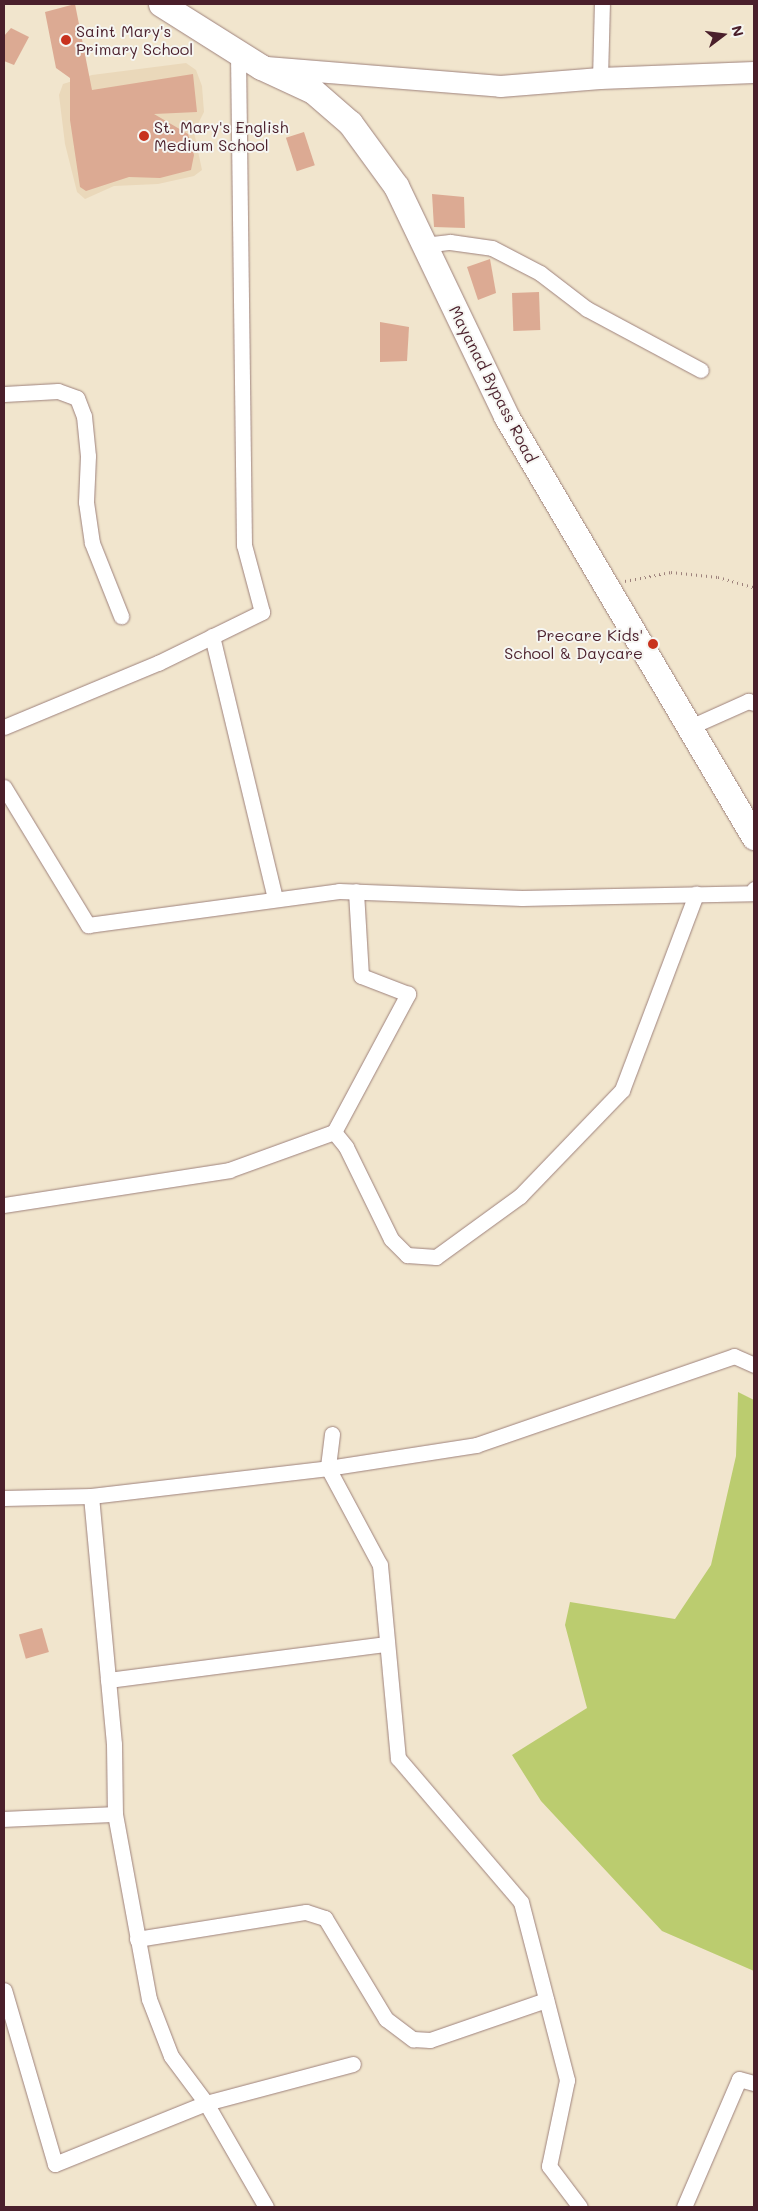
<!DOCTYPE html>
<html>
<head>
<meta charset="utf-8">
<style>
  body { margin:0 }
  #map { position:relative; width:758px; height:2211px; overflow:hidden; background:#f1e5cd; font-family:Mali,sans-serif }
  div>[style] { position:absolute }
  [style*='--x'] { left:calc(var(--x)*1px); top:calc(var(--y)*1px); width:calc(var(--w)*1px); rotate:calc(var(--a)*1deg) }
  .built>* { inset:0; background:#ead8ba }
  .green>* { inset:0; background:#bbcc6f }
  .building>* { inset:0; background:#dcaa93; transform-origin:0 0 }
  .path>* { height:3px; margin-top:-1.5px; transform-origin:0; background:repeating-linear-gradient(90deg,#9e827c 0 1px,transparent 0 5px) }
  .roads { filter:drop-shadow(0 0 1px #9e827c) drop-shadow(0 0 1px #9e827c) }
  .street>* { height:15px; margin:-7.5px; padding:0 7.5px; transform-origin:7.5px; border-radius:7.5px; background:#fff }
  .secondary>* { height:21px; margin:-10.5px; padding:0 10.5px; transform-origin:10.5px; border-radius:10.5px; background:#fff }
  .primary>* { height:25px; margin:-12.5px; padding:0 12.5px; transform-origin:12.5px; border-radius:12.5px; background:#fff }
  .dots>* { width:14px; height:14px; translate:-50% -50%; box-sizing:border-box; border:2px solid #f6f6f2; border-radius:50% }
  span { translate:-50% -50%; white-space:nowrap; text-align:center; line-height:1.15; -webkit-text-stroke:4px #f6f6f2; paint-order:stroke }
  .poi-label { font-size:16px; color:#4a1f2b }
  .left { translate:0 -50%; text-align:left }
  .right { translate:-100% -50%; text-align:right }
  .street-label { font-size:16px; color:#4a1f2b }
  .frame { position:absolute; inset:0; border:5px solid #4a1f2b; pointer-events:none }
  .north { position:absolute; left:698px; top:10px; width:50px; height:50px; -webkit-text-stroke:4px #f6f6f2; paint-order:stroke; rotate:75deg; font-size:14px; font-weight:700; line-height:20px; text-align:center; color:#4a1f2b }
  .north::after { content:''; display:block; margin:auto; width:18px; height:22px; background:#4a1f2b; clip-path:polygon(50% 0,100% 100%,50% 72%,0 100%) }
</style>
</head>
<body>
<div id="map">
  <div class="built">
    <div style="clip-path:polygon(186px 63px,196px 70px,202px 86px,204px 112px,194px 132px,202px 170px,194px 176px,158px 184px,114px 186px,85px 199px,77px 192px,65px 144px,59px 95px,63px 84px,92px 75px)"></div>
  </div>
  <div class="green">
    <div style="clip-path:polygon(738px 1392px,754px 1400px,754px 1971px,662px 1931px,541px 1801px,512px 1755px,587px 1708px,565px 1625px,570px 1602px,675px 1619px,711px 1565px,736px 1456px)"></div>
  </div>
  <div class="building">
    <div style="clip-path:polygon(75px 4px,92px 90px,193px 74px,197px 112px,154px 114px,188px 134px,194px 155px,191px 170px,160px 178px,129px 177px,86px 191px,80px 187px,70px 120px,70px 78px,56px 68px,45px 12px)"></div>
    <div style="clip-path:polygon(11px 28px,29px 37px,14px 65px,4px 61px,4px 36px)"></div>
    <div style="left:304px;top:132px;width:35px;height:19px;rotate:72deg"></div>
    <div style="clip-path:polygon(432px 194px,464px 197px,465px 228px,434px 227px)"></div>
    <div style="clip-path:polygon(490px 259px,496px 293px,478px 300px,467px 267px)"></div>
    <div style="left:539px;top:292px;width:38px;height:27px;rotate:88deg"></div>
    <div style="clip-path:polygon(380px 322px,409px 327px,407px 361px,380px 362px)"></div>
    <div style="left:42px;top:1628px;width:25px;height:24px;rotate:74deg"></div>
  </div>
  <div class="path">
    <div style="--x:625;--y:581;--w:47;--a:-11.1"></div>
    <div style="--x:671;--y:572;--w:47;--a:6.1"></div>
    <div style="--x:718;--y:577;--w:37;--a:16"></div>
  </div>
  <div class="roads">
    <div class="street">
      <div style="--x:600;--y:78;--w:74;--a:-88.5"></div>
      <div style="--x:424;--y:245;--w:26;--a:-7"></div>
      <div style="--x:450;--y:242;--w:42;--a:8.1"></div>
      <div style="--x:492;--y:248;--w:54;--a:27.5"></div>
      <div style="--x:540;--y:273;--w:59;--a:37.5"></div>
      <div style="--x:587;--y:309;--w:129;--a:28.2"></div>
      <div style="--x:4;--y:394;--w:54;--a:-3.2"></div>
      <div style="--x:58;--y:391;--w:20;--a:20"></div>
      <div style="--x:77;--y:398;--w:19;--a:69"></div>
      <div style="--x:84;--y:416;--w:40;--a:84.3"></div>
      <div style="--x:88;--y:456;--w:46;--a:92.5"></div>
      <div style="--x:86;--y:502;--w:41;--a:81.7"></div>
      <div style="--x:92;--y:543;--w:79;--a:68.3"></div>
      <div style="--x:212;--y:636;--w:270;--a:76.5"></div>
      <div style="--x:4;--y:727;--w:167;--a:-22.6"></div>
      <div style="--x:158;--y:663;--w:116;--a:-26.1"></div>
      <div style="--x:262;--y:612;--w:69;--a:-105"></div>
      <div style="--x:244;--y:545;--w:493;--a:-90.7"></div>
      <div style="--x:690;--y:727;--w:64;--a:-24.1"></div>
      <div style="--x:748;--y:701;--w:6;--a:18"></div>
      <div style="--x:4;--y:787;--w:162;--a:58.7"></div>
      <div style="--x:88;--y:925;--w:253;--a:-7.7"></div>
      <div style="--x:339;--y:891;--w:183;--a:2.2"></div>
      <div style="--x:522;--y:898;--w:231;--a:-1.2"></div>
      <div style="--x:753;--y:893;--w:4;--a:-76"></div>
      <div style="--x:334;--y:1132;--w:157;--a:-61.8"></div>
      <div style="--x:408;--y:994;--w:50;--a:-159"></div>
      <div style="--x:361;--y:976;--w:85;--a:-93.4"></div>
      <div style="--x:4;--y:1205;--w:228;--a:-8.8"></div>
      <div style="--x:229;--y:1170;--w:112;--a:-19.9"></div>
      <div style="--x:334;--y:1132;--w:19;--a:51"></div>
      <div style="--x:346;--y:1147;--w:102;--a:63.9"></div>
      <div style="--x:391;--y:1239;--w:23;--a:45"></div>
      <div style="--x:407;--y:1255;--w:29;--a:4"></div>
      <div style="--x:436;--y:1257;--w:104;--a:-36"></div>
      <div style="--x:520;--y:1196;--w:147;--a:-46.1"></div>
      <div style="--x:622;--y:1090;--w:210;--a:-69.3"></div>
      <div style="--x:332;--y:1434;--w:34;--a:97"></div>
      <div style="--x:328;--y:1468;--w:110;--a:61.8"></div>
      <div style="--x:380;--y:1565;--w:194;--a:84.7"></div>
      <div style="--x:398;--y:1758;--w:189;--a:49.5"></div>
      <div style="--x:521;--y:1902;--w:184;--a:75.5"></div>
      <div style="--x:567;--y:2080;--w:88;--a:101.8"></div>
      <div style="--x:549;--y:2166;--w:51;--a:52.9"></div>
      <div style="--x:91;--y:1496;--w:249;--a:84.7"></div>
      <div style="--x:114;--y:1744;--w:70;--a:89.2"></div>
      <div style="--x:4;--y:1498;--w:87;--a:-1.3"></div>
      <div style="--x:91;--y:1496;--w:239;--a:-6.7"></div>
      <div style="--x:328;--y:1468;--w:150;--a:-8.8"></div>
      <div style="--x:476;--y:1445;--w:273;--a:-19"></div>
      <div style="--x:734;--y:1356;--w:22;--a:24"></div>
      <div style="--x:108;--y:1680;--w:281;--a:-7.4"></div>
      <div style="--x:4;--y:1819;--w:111;--a:-2.6"></div>
      <div style="--x:115;--y:1814;--w:188;--a:79.6"></div>
      <div style="--x:149;--y:1999;--w:61;--a:68.9"></div>
      <div style="--x:171;--y:2056;--w:59;--a:53.3"></div>
      <div style="--x:206;--y:2103;--w:163;--a:158"></div>
      <div style="--x:55;--y:2164;--w:181;--a:-106.3"></div>
      <div style="--x:137;--y:1939;--w:171;--a:-9.1"></div>
      <div style="--x:306;--y:1912;--w:20;--a:18"></div>
      <div style="--x:325;--y:1918;--w:118;--a:58.9"></div>
      <div style="--x:386;--y:2019;--w:34;--a:37"></div>
      <div style="--x:413;--y:2039;--w:17;--a:3"></div>
      <div style="--x:430;--y:2040;--w:123;--a:-19"></div>
      <div style="--x:266;--y:2207;--w:120;--a:-120"></div>
      <div style="--x:206;--y:2103;--w:152;--a:-14.9"></div>
      <div style="--x:684;--y:2207;--w:139;--a:-66.7"></div>
      <div style="--x:739;--y:2079;--w:16;--a:15"></div>
    </div>
    <div class="secondary">
      <div style="--x:266;--y:67;--w:235;--a:4.6"></div>
      <div style="--x:500;--y:86;--w:100;--a:-4.6"></div>
      <div style="--x:600;--y:78;--w:154;--a:-2.2"></div>
    </div>
    <div class="primary">
      <div style="--x:161;--y:4;--w:118;--a:32.2"></div>
      <div style="--x:261;--y:67;--w:57;--a:24.8"></div>
      <div style="--x:313;--y:91;--w:49;--a:40.9"></div>
      <div style="--x:350;--y:123;--w:78;--a:53.9"></div>
      <div style="--x:396;--y:186;--w:255;--a:64.4"></div>
      <div style="--x:506;--y:416;--w:489;--a:59.5"></div>
    </div>
  </div>
  <div class="dots">
    <div style="left:66px;top:40px;background:#c8321e"></div>
    <div style="left:144px;top:136px;background:#c8321e"></div>
    <div style="left:653px;top:644px;background:#c8321e"></div>
  </div>
  <div class="poi-label">
    <span class="left" style="left:76px;top:40px">Saint Mary's<br>Primary School</span>
    <span class="left" style="left:154px;top:136px">St. Mary's English<br>Medium School</span>
    <span class="right" style="left:643px;top:644px">Precare Kids'<br>School &amp; Daycare</span>
  </div>
  <div class="street-label">
    <span style="left:493px;top:384px;rotate:63deg">Mayanad Bypass Road</span>
  </div>
  <div class="frame"></div>
  <div class="north">N</div>
</div>
</body>
</html>
